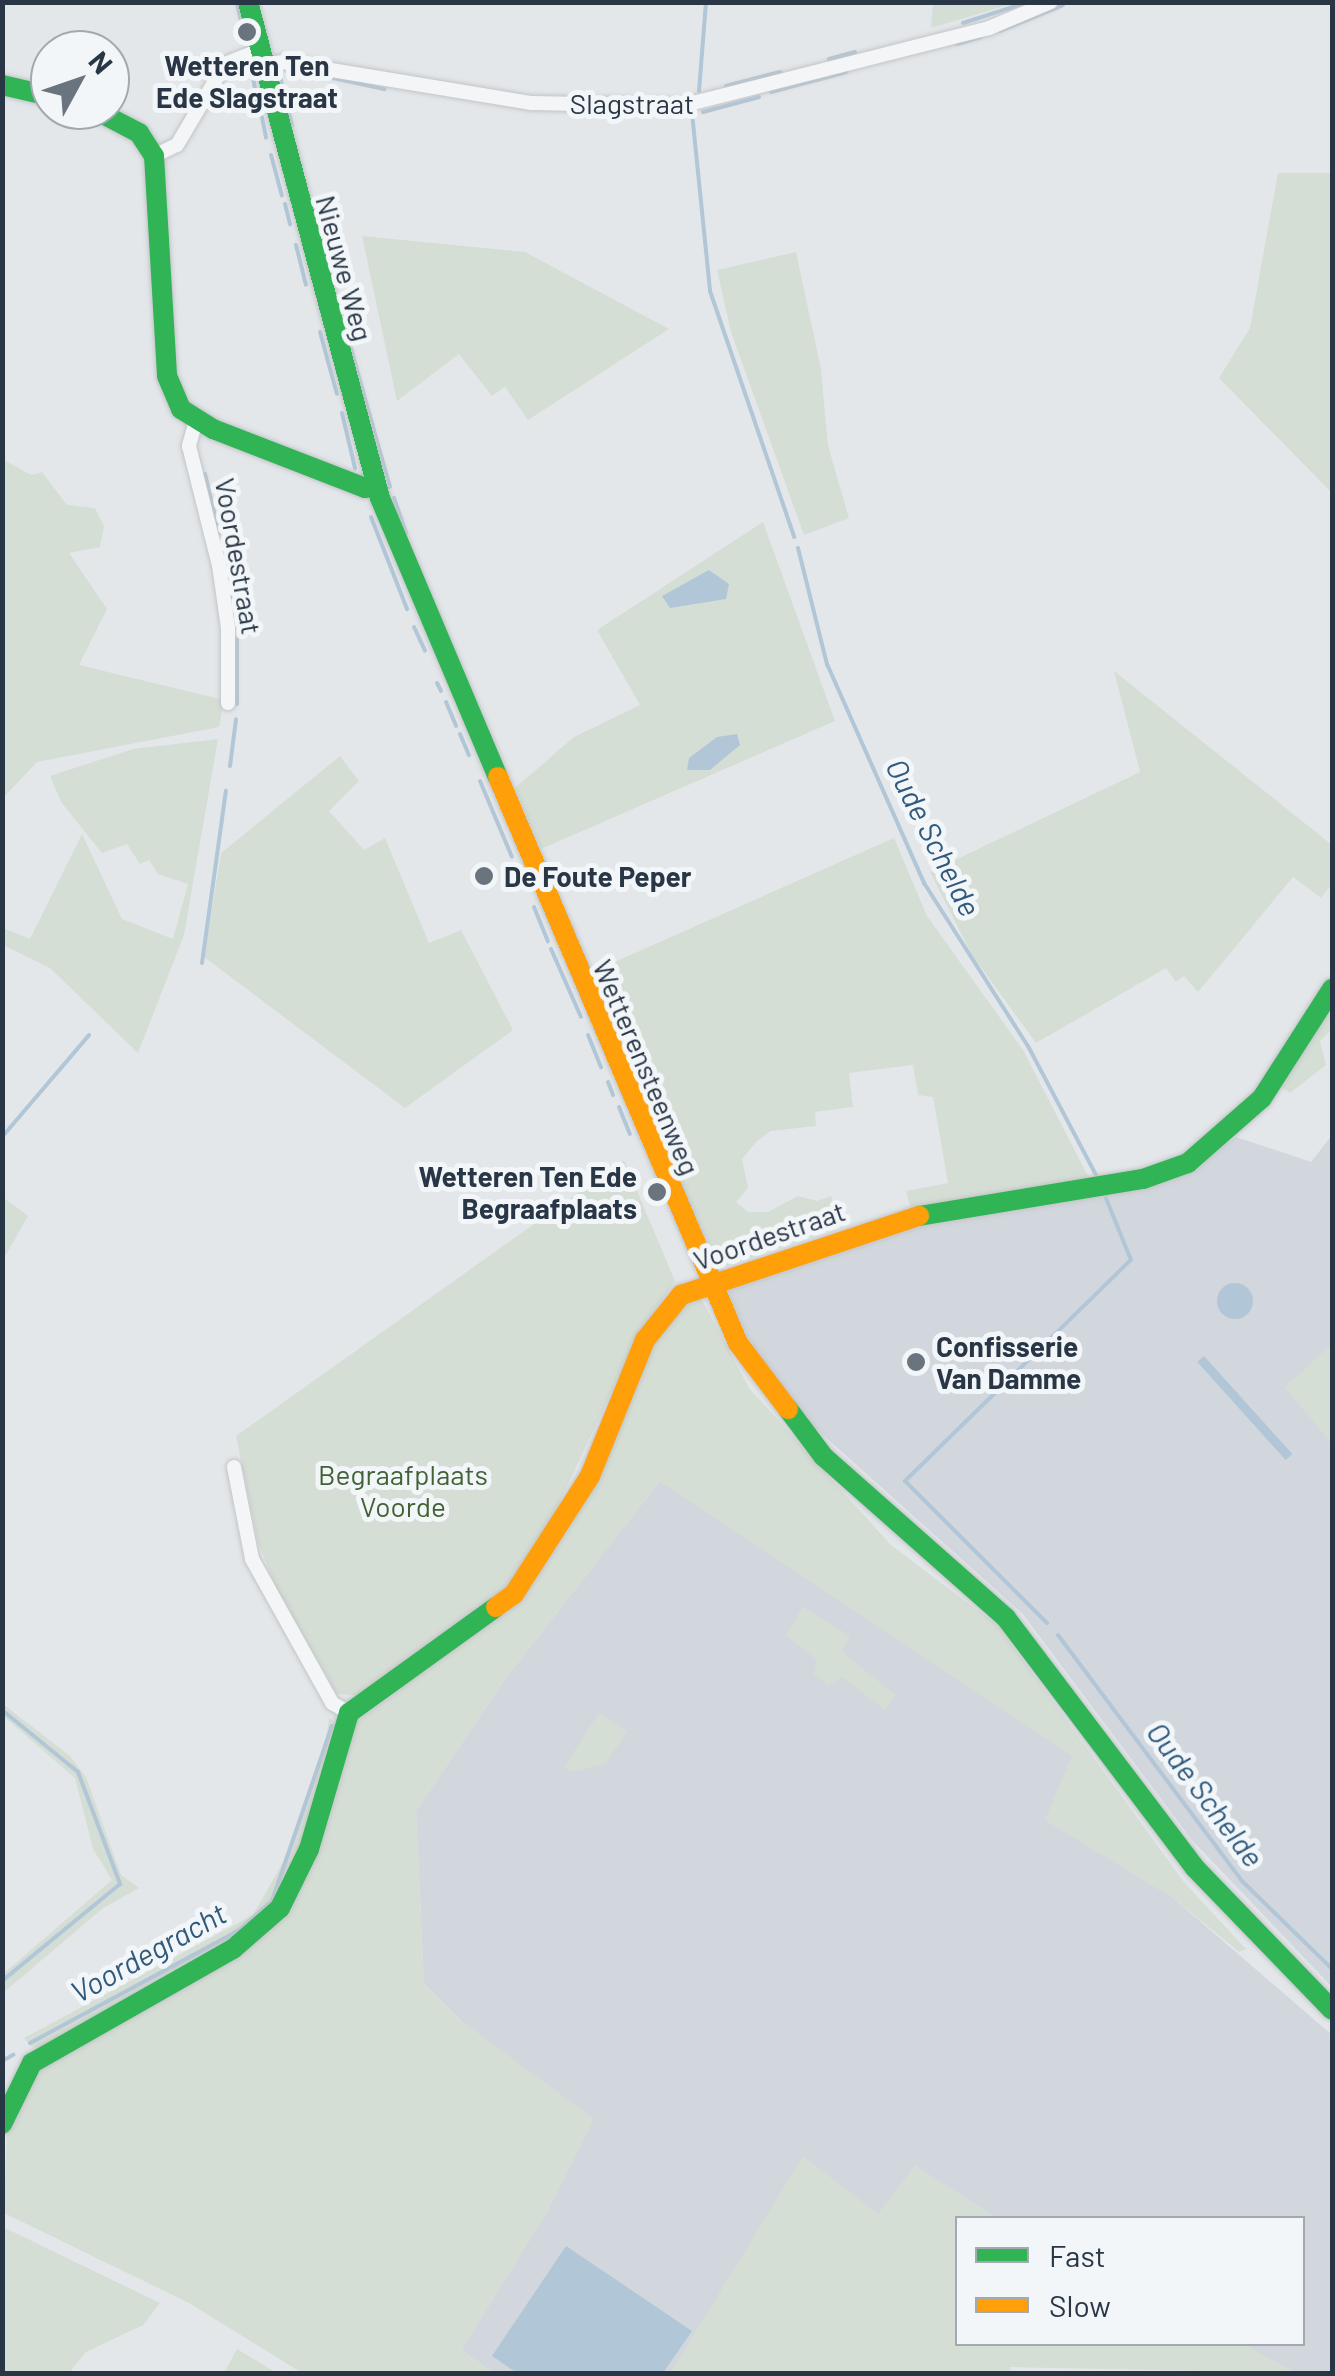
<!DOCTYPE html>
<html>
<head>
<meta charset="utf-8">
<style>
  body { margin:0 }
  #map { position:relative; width:1335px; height:2376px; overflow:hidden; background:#e4e7ea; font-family:Barlow,sans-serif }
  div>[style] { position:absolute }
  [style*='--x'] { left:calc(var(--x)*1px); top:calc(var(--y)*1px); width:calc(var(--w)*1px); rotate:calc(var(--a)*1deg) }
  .built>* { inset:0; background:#d2d7dd }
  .green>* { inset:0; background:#d5ded5 }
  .water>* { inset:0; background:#b1c6d6; transform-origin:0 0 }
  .round { border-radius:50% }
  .stream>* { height:4px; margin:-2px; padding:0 2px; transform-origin:2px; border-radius:2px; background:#b1c6d6 }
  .roads { filter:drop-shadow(0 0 2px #c2c5c8) drop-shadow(0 0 2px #c2c5c8) }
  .street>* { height:14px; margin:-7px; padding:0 7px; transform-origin:7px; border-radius:7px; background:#f4f5f6 }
  .fast>* { height:20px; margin:-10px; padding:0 10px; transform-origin:10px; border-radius:10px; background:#30b455 }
  .slow>* { height:20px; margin:-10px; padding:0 10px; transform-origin:10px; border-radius:10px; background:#ff9f0a }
  .dots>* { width:28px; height:28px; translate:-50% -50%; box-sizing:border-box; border:5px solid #f2f6f9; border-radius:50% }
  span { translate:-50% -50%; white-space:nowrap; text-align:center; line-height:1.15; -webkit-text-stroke:10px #f2f6f9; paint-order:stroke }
  .poi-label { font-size:28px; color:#293645; font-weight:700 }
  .left { translate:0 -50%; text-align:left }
  .right { translate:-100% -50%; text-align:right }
  .street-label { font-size:28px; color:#293645 }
  .park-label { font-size:28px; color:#426235 }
  .water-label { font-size:30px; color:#2f597d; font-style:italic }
  .frame { position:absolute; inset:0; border:5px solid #293645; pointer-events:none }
  .legend { position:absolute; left:955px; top:2216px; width:350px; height:130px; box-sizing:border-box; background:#f2f6f9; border:2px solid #a2a9b1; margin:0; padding:12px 18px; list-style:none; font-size:30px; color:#293645 }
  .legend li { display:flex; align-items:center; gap:20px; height:50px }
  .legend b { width:50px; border:2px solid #a2a9b1 }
  .north { position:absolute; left:30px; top:30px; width:100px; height:100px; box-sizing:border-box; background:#f2f6f9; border:2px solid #a2a9b1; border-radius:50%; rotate:50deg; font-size:28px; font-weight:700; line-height:40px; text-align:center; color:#293645 }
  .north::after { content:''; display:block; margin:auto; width:35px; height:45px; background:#6a747f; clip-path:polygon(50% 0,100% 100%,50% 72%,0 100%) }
</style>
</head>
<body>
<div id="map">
  <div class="built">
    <div style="clip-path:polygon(1332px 1135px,1332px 1987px,1192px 1840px,1022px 1613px,794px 1409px,747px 1336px,727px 1290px,898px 1228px,1177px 1178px,1236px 1137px,1311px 1162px)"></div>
    <div style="clip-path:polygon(660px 1481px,1073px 1756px,1046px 1820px,1172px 1897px,1332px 2035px,1332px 2373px,1295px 2373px,1246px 2346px,1211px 2344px,1302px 2344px,1302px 2218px,996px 2218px,915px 2166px,879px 2214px,731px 2282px,670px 2373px,494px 2373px,461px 2350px,547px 2212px,593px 2119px,461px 2021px,424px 1984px,416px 1811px,502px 1683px)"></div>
  </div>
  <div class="green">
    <div style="clip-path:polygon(933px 3px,933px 2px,1015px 3px,931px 28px)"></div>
    <div style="clip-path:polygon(1278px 173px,1332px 173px,1332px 493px,1219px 378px,1250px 328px)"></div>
    <div style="clip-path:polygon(362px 236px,525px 252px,669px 329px,528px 420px,505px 387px,492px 396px,459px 354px,397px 401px)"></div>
    <div style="clip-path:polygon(796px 252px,821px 369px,828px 446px,849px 518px,804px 535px,731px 332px,717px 270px)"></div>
    <div style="clip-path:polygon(2px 459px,31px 475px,42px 472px,67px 505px,95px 508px,104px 526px,100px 547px,69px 553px,107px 609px,79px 665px,224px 700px,219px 727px,37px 762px,3px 798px)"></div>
    <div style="clip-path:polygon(763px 522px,835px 721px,541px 849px,515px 788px,574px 737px,640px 705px,597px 630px)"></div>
    <div style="clip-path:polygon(1114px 671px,1332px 845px,1332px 884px,1321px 898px,1293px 877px,1198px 992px,1184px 976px,1176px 982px,1166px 968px,1036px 1043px,972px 955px,930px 872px,1140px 772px)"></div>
    <div style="clip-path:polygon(218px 739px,184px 935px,138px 1053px,50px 968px,3px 945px,3px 928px,30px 939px,82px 834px,122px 919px,173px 939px,188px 884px,158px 874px,149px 860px,140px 864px,127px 844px,102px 853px,61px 802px,50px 776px,133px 749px)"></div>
    <div style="clip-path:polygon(340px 756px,359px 781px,329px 811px,364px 850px,385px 838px,429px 943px,461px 930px,513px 1030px,405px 1108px,204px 957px,221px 853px)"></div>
    <div style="clip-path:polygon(894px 838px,927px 916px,1023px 1050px,1091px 1182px,911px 1209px,906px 1191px,948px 1183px,933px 1097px,918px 1095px,913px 1065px,849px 1073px,853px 1107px,815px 1112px,816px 1126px,771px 1131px,757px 1141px,742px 1159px,748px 1188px,736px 1202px,748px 1212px,768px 1212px,798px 1196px,817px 1201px,831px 1196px,841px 1227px,717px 1269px,592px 972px)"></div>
    <div style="clip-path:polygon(1332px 1000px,1332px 1029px,1320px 1041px,1326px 1065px,1290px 1093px,1279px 1086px)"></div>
    <div style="clip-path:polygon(624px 1160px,675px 1281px,639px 1334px,544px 1535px,507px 1588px,480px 1610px,362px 1696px,337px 1694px,278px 1592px,258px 1542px,236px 1436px)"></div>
    <div style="clip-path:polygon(3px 1197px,28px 1216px,3px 1260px)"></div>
    <div style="clip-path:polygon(700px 1296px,749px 1388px,891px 1545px,997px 1625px,1184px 1882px,1246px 1949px,1239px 1952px,1172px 1897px,1045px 1820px,1072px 1756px,660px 1481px,502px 1683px,416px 1811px,424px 1984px,461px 2021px,594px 2119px,547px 2212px,461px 2350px,494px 2373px,302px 2373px,189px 2303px,4px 2213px,7px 2123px,36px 2068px,288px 1907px,353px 1724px,502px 1614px,539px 1573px,593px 1480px,651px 1342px,684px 1302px)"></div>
    <div style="clip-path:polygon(1332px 1344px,1332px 1442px,1331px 1443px,1285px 1387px)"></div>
    <div style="clip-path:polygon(803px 1607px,850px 1636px,841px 1651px,895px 1695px,885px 1710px,842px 1677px,829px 1686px,814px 1674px,817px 1660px,786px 1635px)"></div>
    <div style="clip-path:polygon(3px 1704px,70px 1756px,86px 1777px,121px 1875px,139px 1888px,102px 1909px,3px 1993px,3px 1974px,112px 1880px,93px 1849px,75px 1778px,3px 1716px)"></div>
    <div style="clip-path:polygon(599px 1713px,627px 1732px,605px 1764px,571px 1772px,564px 1767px)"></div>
    <div style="clip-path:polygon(329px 1718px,338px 1724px,309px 1826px,285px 1887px,252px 1929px,38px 2048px,31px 2046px,24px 2038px,253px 1915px,283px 1862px,324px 1752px)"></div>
    <div style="clip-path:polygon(803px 2156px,878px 2214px,915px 2166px,996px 2218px,958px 2218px,958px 2344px,1246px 2346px,1295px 2373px,1010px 2367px,1011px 2374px,670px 2374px)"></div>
    <div style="clip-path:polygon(2px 2227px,3px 2227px,160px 2303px,143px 2325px,86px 2352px,69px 2373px,3px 2373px)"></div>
    <div style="clip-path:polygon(237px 2349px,277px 2373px,224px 2373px)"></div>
  </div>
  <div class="water">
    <div style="clip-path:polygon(709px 570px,729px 584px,726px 599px,670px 608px,662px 596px)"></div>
    <div style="clip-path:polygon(737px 734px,740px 745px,710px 770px,687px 770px,689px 758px,717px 737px)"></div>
    <div class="round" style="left:1217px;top:1283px;width:36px;height:36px"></div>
    <div style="left:1204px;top:1356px;width:132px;height:9px;rotate:48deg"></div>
    <div style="clip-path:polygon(566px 2246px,692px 2331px,663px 2373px,517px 2373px,492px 2356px)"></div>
  </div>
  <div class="stream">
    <div style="--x:237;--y:2;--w:30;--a:78"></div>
    <div style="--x:963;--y:23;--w:62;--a:-17.9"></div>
    <div style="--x:1000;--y:31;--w:68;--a:-22.4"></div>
    <div style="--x:957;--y:44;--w:25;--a:-16"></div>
    <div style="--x:829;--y:59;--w:27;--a:-15"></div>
    <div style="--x:244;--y:62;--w:6;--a:0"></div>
    <div style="--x:250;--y:62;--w:43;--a:79.2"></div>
    <div style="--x:315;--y:74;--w:71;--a:12.3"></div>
    <div style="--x:280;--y:77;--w:50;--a:76.2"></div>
    <div style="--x:726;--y:86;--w:56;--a:-14.5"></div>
    <div style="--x:699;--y:91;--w:89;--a:-85.5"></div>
    <div style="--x:771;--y:92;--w:78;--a:-14.9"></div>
    <div style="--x:703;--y:112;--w:58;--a:-15"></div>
    <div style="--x:692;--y:113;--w:179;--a:84.2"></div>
    <div style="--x:710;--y:291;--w:260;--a:71.1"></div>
    <div style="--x:262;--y:117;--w:21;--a:79"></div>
    <div style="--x:271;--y:155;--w:42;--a:75"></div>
    <div style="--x:285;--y:204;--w:21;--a:76"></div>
    <div style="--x:296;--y:245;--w:41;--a:76"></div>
    <div style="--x:345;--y:328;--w:165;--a:74.2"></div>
    <div style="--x:320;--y:332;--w:64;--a:74.7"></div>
    <div style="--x:342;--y:413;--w:57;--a:76.7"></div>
    <div style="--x:205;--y:474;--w:61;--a:76.7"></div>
    <div style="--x:394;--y:498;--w:37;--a:71"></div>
    <div style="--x:371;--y:517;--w:99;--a:68.6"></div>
    <div style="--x:223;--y:548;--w:76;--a:80.2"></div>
    <div style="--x:798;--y:548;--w:120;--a:76"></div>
    <div style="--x:827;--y:664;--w:240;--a:66.1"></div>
    <div style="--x:924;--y:883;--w:193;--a:57.5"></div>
    <div style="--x:1028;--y:1046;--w:148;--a:62.2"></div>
    <div style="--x:414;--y:627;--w:26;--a:65"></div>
    <div style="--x:237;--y:639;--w:65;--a:90"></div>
    <div style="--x:437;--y:683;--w:9;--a:63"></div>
    <div style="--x:446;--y:702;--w:26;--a:67"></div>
    <div style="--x:460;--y:734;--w:23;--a:67"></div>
    <div style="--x:230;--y:766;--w:47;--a:-82.7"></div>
    <div style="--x:480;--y:781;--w:82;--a:67.2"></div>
    <div style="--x:516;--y:865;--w:22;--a:66"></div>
    <div style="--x:534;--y:907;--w:37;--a:68"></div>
    <div style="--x:551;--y:949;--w:74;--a:66.2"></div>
    <div style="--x:202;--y:963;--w:174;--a:-82.1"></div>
    <div style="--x:588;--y:1035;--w:35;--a:68"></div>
    <div style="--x:608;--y:1082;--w:14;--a:69"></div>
    <div style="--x:619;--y:1107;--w:29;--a:68"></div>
    <div style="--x:2;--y:1137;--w:134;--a:-49.5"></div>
    <div style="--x:1047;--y:1623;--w:201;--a:-135"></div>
    <div style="--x:905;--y:1481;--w:316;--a:-44.4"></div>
    <div style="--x:1131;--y:1260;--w:67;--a:-112"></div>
    <div style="--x:1058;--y:1635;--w:309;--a:53.2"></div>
    <div style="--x:1243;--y:1882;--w:124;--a:44.3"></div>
    <div style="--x:2;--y:1710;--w:98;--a:39.2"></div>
    <div style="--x:78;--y:1772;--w:120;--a:69.4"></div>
    <div style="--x:120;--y:1884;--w:153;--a:140.6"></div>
    <div style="--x:30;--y:2043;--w:236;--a:-28.3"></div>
    <div style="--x:238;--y:1931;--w:45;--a:-41.4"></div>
    <div style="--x:272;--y:1901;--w:185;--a:-71.1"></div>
    <div style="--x:2;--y:2061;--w:13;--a:-29"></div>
    <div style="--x:2;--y:2077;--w:5;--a:90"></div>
  </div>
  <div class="roads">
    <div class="street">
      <div style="--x:262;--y:64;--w:21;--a:-5"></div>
      <div style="--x:283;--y:62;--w:252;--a:9.4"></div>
      <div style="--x:532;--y:103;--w:149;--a:1.2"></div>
      <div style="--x:681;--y:106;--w:318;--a:-14.2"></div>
      <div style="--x:989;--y:28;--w:67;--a:-22.8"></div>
      <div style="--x:154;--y:156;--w:25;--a:-26"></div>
      <div style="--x:177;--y:145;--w:94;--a:-59.3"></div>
      <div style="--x:225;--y:64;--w:37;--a:-22"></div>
      <div style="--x:196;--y:421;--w:26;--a:106"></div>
      <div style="--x:189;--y:446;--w:123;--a:75.9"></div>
      <div style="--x:219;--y:565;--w:64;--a:81.9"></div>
      <div style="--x:228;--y:628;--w:75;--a:90"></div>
      <div style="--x:234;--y:1467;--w:94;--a:78.9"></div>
      <div style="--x:252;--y:1559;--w:165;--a:60.9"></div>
      <div style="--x:332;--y:1703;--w:20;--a:30"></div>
    </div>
    <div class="fast">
      <div style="--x:248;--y:2;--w:513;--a:75.1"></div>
      <div style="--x:380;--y:498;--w:303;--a:67.1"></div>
      <div style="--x:2;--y:85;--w:49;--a:12.9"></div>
      <div style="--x:95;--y:110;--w:50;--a:27.6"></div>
      <div style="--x:139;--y:133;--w:27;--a:57"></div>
      <div style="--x:154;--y:156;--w:220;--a:86.6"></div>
      <div style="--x:167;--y:376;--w:36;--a:67"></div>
      <div style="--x:181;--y:409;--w:38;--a:32"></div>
      <div style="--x:213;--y:429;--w:163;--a:21.2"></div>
      <div style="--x:365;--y:488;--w:11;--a:-10"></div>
      <div style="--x:919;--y:1216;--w:227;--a:-9.4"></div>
      <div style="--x:1143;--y:1179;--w:48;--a:-19.6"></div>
      <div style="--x:1188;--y:1163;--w:98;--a:-41.3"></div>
      <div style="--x:1262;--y:1098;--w:130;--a:-57.3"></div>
      <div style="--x:788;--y:1409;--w:59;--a:53.3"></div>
      <div style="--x:823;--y:1456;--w:244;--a:41.5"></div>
      <div style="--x:1006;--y:1618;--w:313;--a:52.9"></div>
      <div style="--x:1195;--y:1868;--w:197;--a:46"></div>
      <div style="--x:2;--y:2124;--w:68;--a:-63.8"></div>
      <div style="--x:32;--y:2063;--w:231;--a:-29.6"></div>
      <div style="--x:233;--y:1949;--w:62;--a:-41.1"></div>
      <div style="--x:280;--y:1908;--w:66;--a:-63.8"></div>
      <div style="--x:309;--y:1849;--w:142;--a:-73.6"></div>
      <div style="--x:349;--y:1713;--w:181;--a:-35.8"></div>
    </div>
    <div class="slow">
      <div style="--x:498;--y:777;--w:615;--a:67.02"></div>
      <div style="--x:738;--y:1343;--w:83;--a:52.9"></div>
      <div style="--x:496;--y:1607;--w:22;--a:-36"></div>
      <div style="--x:514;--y:1594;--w:140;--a:-57.2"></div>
      <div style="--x:590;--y:1476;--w:147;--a:-68"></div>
      <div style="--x:645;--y:1340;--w:58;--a:-51.3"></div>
      <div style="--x:681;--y:1295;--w:251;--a:-18.4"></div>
    </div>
  </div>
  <div class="dots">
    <div style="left:247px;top:32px;background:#6a747f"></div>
    <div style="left:484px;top:876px;background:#6a747f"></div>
    <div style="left:657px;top:1192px;background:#6a747f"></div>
    <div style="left:916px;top:1362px;background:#6a747f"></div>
  </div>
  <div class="poi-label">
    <span style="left:247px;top:81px">Wetteren Ten<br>Ede Slagstraat</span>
    <span class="left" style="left:504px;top:876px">De Foute Peper</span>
    <span class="right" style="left:637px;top:1192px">Wetteren Ten Ede<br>Begraafplaats</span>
    <span class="left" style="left:936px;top:1362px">Confisserie<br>Van Damme</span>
  </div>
  <div class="street-label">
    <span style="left:632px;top:103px">Slagstraat</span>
    <span style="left:345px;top:268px;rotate:75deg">Nieuwe Weg</span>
    <span style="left:239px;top:556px;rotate:80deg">Voordestraat</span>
    <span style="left:647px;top:1067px;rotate:67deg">Wetterensteenweg</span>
    <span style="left:769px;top:1235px;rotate:-19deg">Voordestraat</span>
  </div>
  <div class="park-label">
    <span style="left:403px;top:1490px">Begraafplaats<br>Voorde</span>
  </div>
  <div class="water-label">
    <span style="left:934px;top:837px;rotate:63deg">Oude Schelde</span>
    <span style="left:1206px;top:1794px;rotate:53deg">Oude Schelde</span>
    <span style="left:148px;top:1952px;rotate:-29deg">Voordegracht</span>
  </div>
  <div class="frame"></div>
  <ul class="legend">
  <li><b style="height:12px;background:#30b455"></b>Fast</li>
  <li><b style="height:12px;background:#ff9f0a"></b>Slow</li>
  </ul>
  <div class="north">N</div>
</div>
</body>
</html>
